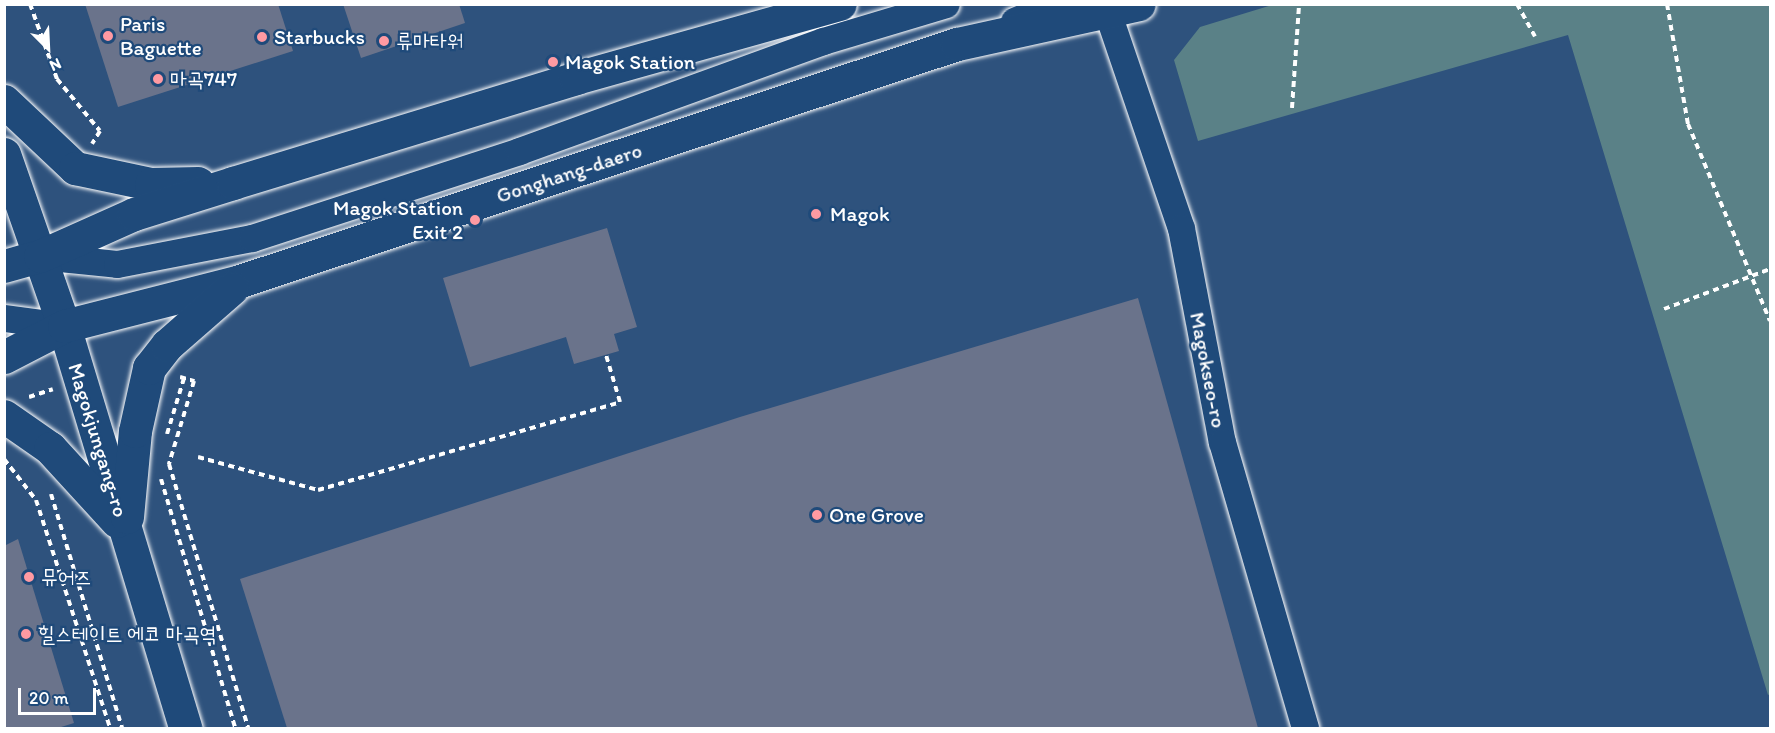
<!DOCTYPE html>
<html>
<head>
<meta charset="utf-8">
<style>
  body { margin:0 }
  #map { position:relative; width:1775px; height:733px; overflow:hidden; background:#2e527d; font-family:Itim,"Poor Story",sans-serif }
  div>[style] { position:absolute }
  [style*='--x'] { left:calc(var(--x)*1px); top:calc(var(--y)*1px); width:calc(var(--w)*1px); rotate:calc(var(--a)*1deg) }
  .green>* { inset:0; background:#5a8187 }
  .building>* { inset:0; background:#6a738b }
  .path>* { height:4px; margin-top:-2px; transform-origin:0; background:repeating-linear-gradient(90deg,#fff 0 6px,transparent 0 10.5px) }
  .roads { filter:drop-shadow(0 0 2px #fff) drop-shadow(0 0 2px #fff) }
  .minor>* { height:27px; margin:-13.5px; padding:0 13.5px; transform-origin:13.5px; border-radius:13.5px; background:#1f4a7a }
  .major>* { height:33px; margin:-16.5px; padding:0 16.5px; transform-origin:16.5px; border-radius:16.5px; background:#1f4a7a }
  .dots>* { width:16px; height:16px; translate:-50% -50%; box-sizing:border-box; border:3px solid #1f4a7a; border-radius:50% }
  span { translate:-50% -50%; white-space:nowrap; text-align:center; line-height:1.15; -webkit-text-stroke:4.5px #1f4a7a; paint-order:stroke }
  .poi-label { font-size:21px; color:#fff }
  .left { translate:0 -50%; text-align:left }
  .right { translate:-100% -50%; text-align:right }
  .street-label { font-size:21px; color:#fff }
  .frame { position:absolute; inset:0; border:6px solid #fff; pointer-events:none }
  .north { position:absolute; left:18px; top:18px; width:60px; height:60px; -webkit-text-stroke:4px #1f4a7a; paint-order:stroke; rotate:156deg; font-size:16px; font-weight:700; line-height:24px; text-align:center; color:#fff }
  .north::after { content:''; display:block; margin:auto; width:21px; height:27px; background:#fff; clip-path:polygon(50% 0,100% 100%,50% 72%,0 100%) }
  .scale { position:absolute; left:18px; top:688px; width:78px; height:27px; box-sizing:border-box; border:3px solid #fff; border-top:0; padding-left:8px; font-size:18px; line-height:21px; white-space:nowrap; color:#fff; -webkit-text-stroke:4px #1f4a7a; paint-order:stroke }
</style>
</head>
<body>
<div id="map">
  <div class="green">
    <div style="clip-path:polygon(1275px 4px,1770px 5px,1770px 694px,1768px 695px,1568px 35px,1198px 141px,1174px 60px,1200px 27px)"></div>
  </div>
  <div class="building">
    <div style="clip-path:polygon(85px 4px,278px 4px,293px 51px,118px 107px)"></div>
    <div style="clip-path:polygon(343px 4px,459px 4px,465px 23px,361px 58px)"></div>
    <div style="clip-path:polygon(607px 228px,637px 327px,614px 334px,619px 351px,574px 364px,566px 337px,470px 367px,443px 278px)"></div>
    <div style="clip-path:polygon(1138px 298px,1258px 728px,287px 728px,240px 579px,740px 417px)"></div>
    <div style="clip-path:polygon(18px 539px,74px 723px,58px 728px,4px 728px,4px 546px)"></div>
  </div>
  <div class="path">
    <div style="--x:30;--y:4;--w:80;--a:70.2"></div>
    <div style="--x:57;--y:79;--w:67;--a:50.4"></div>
    <div style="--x:100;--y:131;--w:15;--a:122"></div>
    <div style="--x:1517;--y:4;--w:37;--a:61"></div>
    <div style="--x:1667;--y:4;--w:122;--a:80.1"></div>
    <div style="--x:1688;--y:124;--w:213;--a:67.4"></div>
    <div style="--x:1292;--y:108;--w:104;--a:-86.1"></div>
    <div style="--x:1664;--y:309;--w:113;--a:-20.7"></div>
    <div style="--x:180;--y:377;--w:15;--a:16"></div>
    <div style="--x:194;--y:381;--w:87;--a:106.8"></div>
    <div style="--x:169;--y:464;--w:276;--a:73.3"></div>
    <div style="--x:29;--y:397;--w:25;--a:-18"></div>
    <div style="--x:167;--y:434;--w:59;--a:-73.1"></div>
    <div style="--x:198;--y:457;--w:124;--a:15.4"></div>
    <div style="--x:318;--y:490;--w:315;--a:-16.2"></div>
    <div style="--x:620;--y:402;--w:49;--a:-106.6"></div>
    <div style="--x:4;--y:459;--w:52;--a:52"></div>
    <div style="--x:36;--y:500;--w:240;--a:72"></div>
    <div style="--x:161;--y:479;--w:260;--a:73.4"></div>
    <div style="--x:51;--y:494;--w:245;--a:73.1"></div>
  </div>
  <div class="roads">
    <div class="minor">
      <div style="--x:1108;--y:14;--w:226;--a:71.2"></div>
      <div style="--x:1181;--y:228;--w:218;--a:79.2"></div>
      <div style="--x:1222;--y:442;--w:298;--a:73.8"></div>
      <div style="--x:1014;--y:21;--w:43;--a:-23"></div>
      <div style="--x:40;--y:256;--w:77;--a:5.9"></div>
      <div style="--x:117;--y:264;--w:137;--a:-10.9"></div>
      <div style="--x:252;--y:238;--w:281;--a:-18"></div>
      <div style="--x:519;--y:151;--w:323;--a:-19.9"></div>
      <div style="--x:823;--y:41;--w:128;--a:-16.7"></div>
      <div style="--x:4;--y:318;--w:61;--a:7.6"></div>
    </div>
    <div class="major">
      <div style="--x:4;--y:101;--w:98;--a:43.3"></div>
      <div style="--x:75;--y:168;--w:78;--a:11.9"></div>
      <div style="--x:151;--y:184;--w:47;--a:-1.2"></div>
      <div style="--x:4;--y:154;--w:182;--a:70.8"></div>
      <div style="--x:64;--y:326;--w:420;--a:73.2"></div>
      <div style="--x:4;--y:266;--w:37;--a:-16"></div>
      <div style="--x:40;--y:256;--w:103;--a:-24.1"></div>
      <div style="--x:134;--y:214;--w:104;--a:-17.4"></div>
      <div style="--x:233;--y:183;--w:359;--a:-17"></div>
      <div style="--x:576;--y:78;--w:274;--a:-15.7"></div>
      <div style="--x:4;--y:357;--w:68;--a:-27.3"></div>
      <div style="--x:64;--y:326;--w:182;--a:-14.3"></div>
      <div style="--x:240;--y:281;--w:755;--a:-18.29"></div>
      <div style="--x:957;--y:44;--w:186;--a:-12.4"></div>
      <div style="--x:4;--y:416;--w:56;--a:34.8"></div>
      <div style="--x:50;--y:448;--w:99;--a:47.5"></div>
      <div style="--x:127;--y:517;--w:86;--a:-84.7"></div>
      <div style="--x:135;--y:431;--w:65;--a:-77.5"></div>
      <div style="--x:149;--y:368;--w:29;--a:-52"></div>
      <div style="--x:167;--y:345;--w:86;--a:-41.2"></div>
    </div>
  </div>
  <div class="dots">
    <div style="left:108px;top:36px;background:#ff9aa2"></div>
    <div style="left:262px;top:37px;background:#ff9aa2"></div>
    <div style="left:384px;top:41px;background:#ff9aa2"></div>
    <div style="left:553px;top:62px;background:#ff9aa2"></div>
    <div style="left:158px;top:79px;background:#ff9aa2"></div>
    <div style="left:816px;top:214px;background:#ff9aa2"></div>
    <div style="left:475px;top:220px;background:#ff9aa2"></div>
    <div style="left:817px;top:515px;background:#ff9aa2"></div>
    <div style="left:29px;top:577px;background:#ff9aa2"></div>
    <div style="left:26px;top:634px;background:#ff9aa2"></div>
  </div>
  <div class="poi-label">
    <span class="left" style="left:120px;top:36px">Paris<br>Baguette</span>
    <span class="left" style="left:274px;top:37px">Starbucks</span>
    <span class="left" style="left:396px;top:41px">류마타워</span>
    <span class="left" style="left:565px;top:62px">Magok Station</span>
    <span class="left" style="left:170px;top:79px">마곡747</span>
    <span class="right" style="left:463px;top:220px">Magok Station<br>Exit 2</span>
    <span class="left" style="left:830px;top:214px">Magok</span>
    <span class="left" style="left:829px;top:515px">One Grove</span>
    <span class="left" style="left:41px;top:577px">뮤어즈</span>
    <span class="left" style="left:38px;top:634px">힐스테이트 에코 마곡역</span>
  </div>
  <div class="street-label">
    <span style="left:569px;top:173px;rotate:-18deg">Gonghang-daero</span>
    <span style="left:1208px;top:370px;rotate:79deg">Magokseo-ro</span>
    <span style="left:98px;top:440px;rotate:73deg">Magokjungang-ro</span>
  </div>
  <div class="frame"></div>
  <div class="north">N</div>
  <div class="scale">20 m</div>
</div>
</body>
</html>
